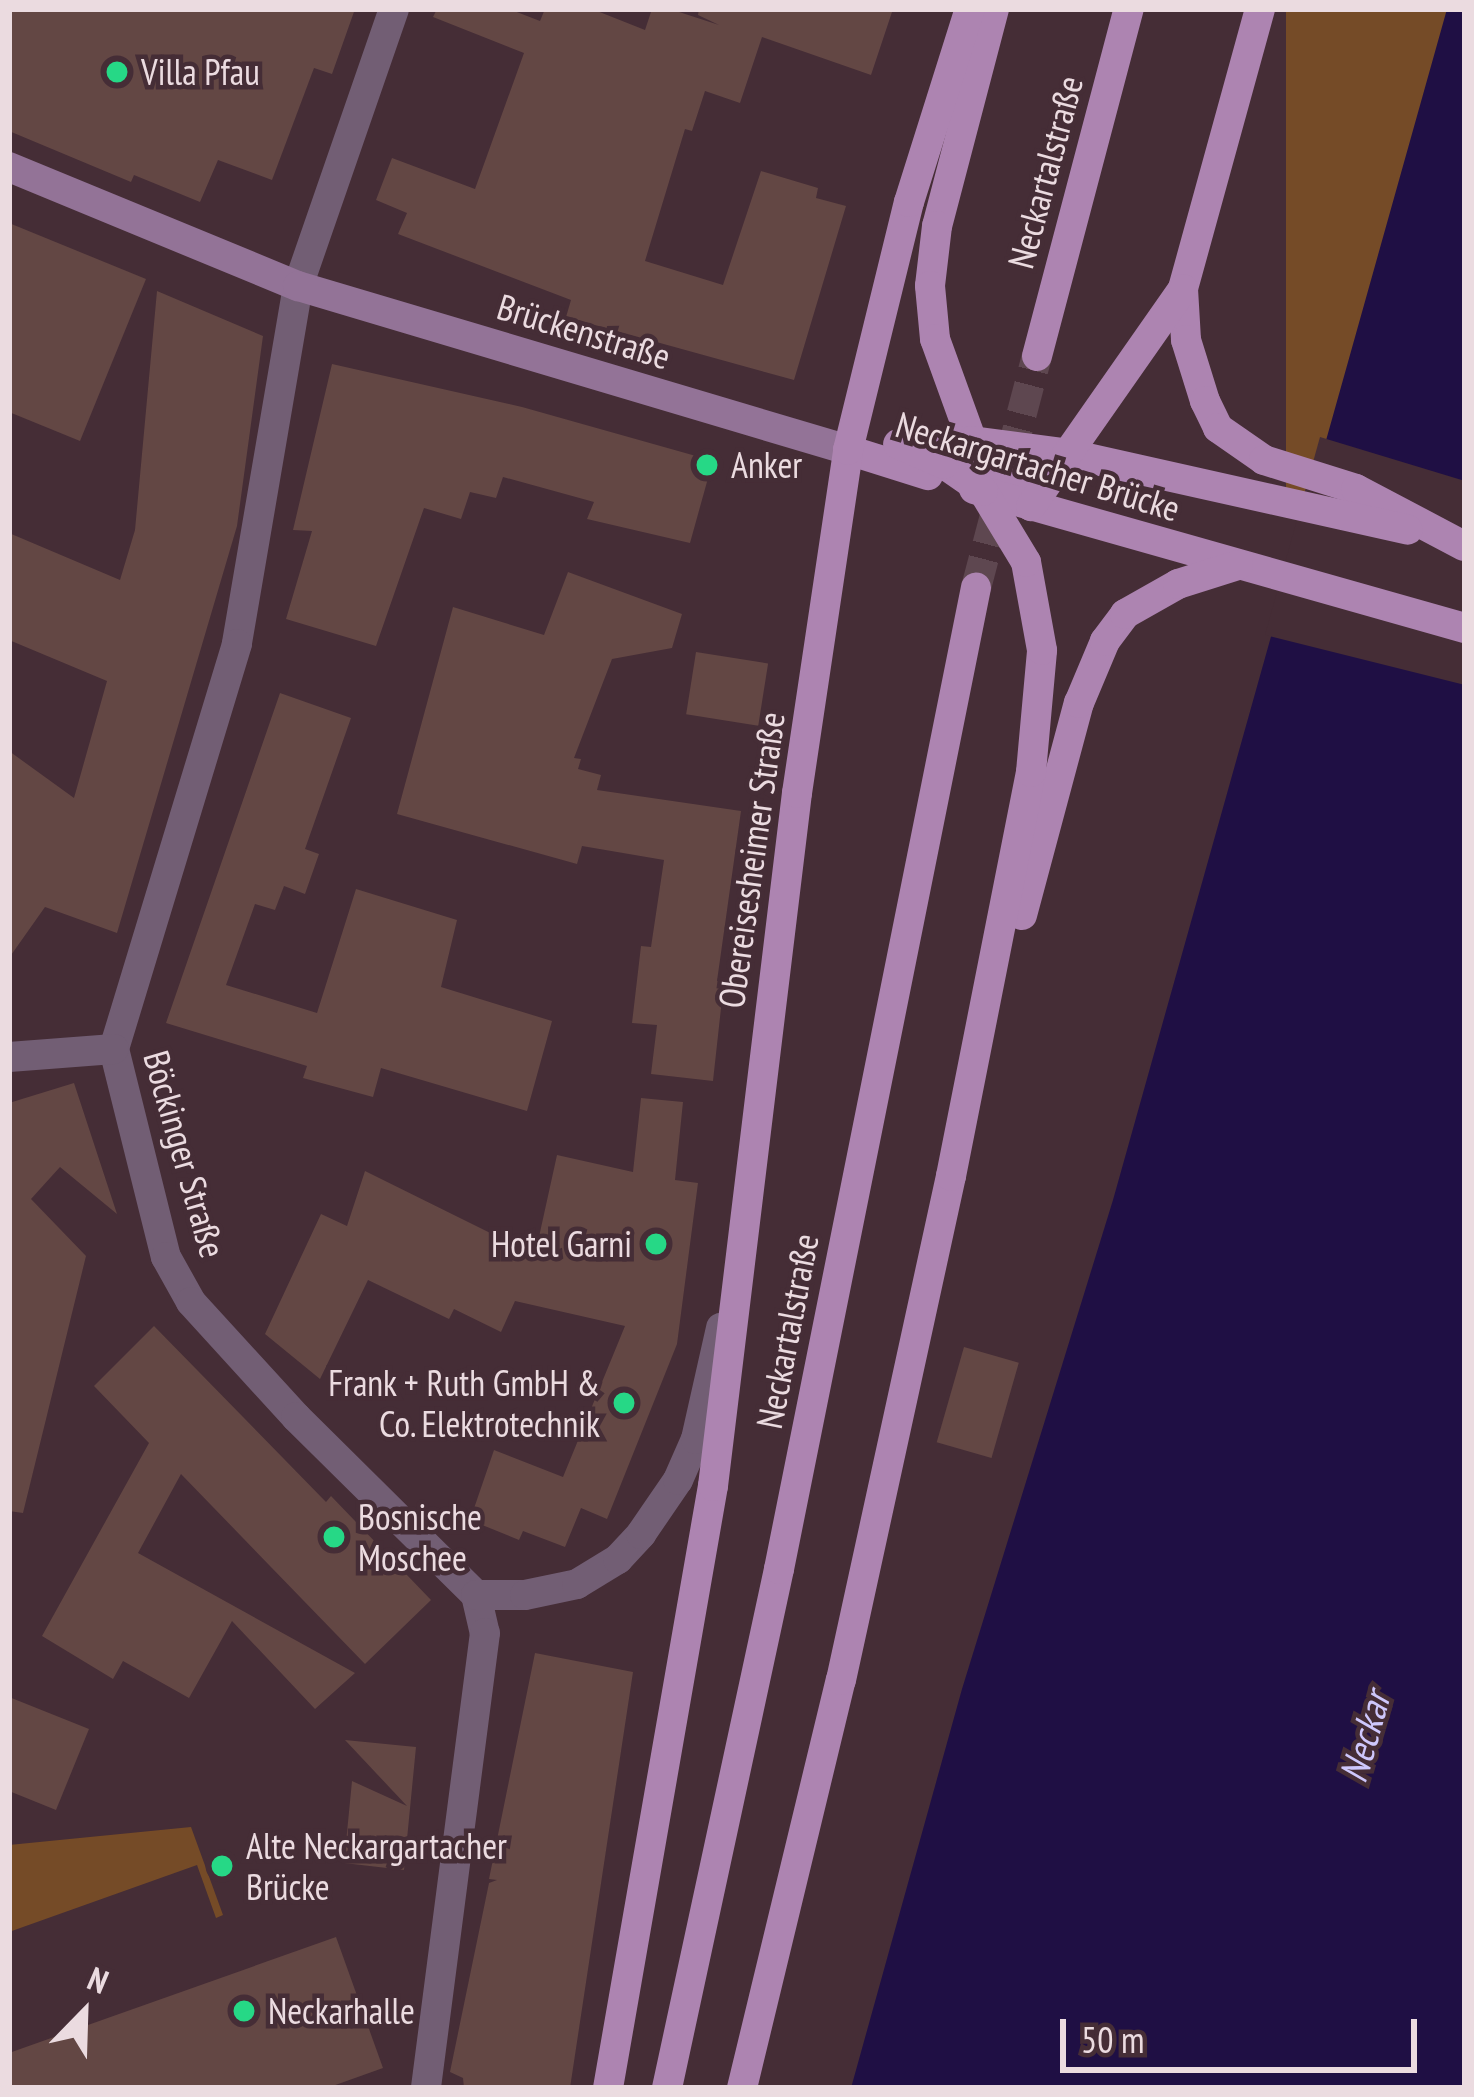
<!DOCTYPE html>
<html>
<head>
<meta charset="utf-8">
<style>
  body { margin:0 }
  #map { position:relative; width:1474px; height:2097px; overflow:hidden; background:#452d36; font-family:"PT Sans Narrow",sans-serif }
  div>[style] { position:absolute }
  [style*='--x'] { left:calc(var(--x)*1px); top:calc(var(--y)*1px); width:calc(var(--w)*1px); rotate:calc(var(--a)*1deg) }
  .green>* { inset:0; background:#754b27; transform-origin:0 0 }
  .water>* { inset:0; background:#1f0f44 }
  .pier>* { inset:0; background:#452d36 }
  .building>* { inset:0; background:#634744; transform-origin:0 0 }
  .primary-tunnel>* { height:30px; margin-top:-15px; transform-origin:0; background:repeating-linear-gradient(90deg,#5e4750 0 30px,transparent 0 45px) }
  .minor>* { height:30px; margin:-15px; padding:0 15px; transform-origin:15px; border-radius:15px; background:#725e74 }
  .secondary>* { height:30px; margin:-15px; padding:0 15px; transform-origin:15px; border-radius:15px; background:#937397 }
  .primary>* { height:30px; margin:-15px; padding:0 15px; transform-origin:15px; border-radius:15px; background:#ad84b1 }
  .dots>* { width:33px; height:33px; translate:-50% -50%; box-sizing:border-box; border:6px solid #452d36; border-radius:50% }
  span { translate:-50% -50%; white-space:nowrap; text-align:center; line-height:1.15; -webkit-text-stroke:9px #452d36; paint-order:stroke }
  .poi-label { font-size:36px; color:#ebdbe0 }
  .left { translate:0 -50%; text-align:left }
  .right { translate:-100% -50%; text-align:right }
  .street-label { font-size:36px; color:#ebdbe0 }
  .water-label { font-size:39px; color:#cec7fc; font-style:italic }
  .frame { position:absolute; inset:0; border:12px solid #ebdbe0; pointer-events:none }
  .north { position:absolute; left:24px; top:1953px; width:120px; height:120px; -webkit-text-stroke:9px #452d36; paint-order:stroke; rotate:23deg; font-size:33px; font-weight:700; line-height:48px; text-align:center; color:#ebdbe0 }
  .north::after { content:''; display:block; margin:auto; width:42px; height:54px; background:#ebdbe0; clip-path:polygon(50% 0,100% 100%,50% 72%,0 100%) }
  .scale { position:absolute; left:1060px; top:2019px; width:357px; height:54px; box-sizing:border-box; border:6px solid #ebdbe0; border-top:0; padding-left:15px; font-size:36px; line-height:42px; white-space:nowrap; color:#ebdbe0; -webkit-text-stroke:9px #452d36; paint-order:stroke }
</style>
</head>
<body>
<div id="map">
  <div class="green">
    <div style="left:1286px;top:9px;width:161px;height:509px"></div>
    <div style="clip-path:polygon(191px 1827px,223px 1915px,216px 1918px,197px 1865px,9px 1932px,9px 1845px)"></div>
  </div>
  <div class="water">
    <div style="clip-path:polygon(1447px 9px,1465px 9px,1465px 2088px,851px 2088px,962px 1689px,1113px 1200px)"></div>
  </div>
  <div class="pier">
    <div style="clip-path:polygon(1320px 437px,1465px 481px,1465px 685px,1265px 635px)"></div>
  </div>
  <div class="building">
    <div style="clip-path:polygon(9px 9px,355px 9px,332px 74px,314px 68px,272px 180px,218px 160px,200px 202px,134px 175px,131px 182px,9px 131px)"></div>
    <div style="clip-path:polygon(437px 9px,509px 9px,540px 21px,545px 9px,592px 9px,645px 30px,652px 9px,670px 9px,719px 25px,698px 15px,699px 9px,893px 9px,871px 75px,762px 37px,740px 103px,705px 91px,692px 131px,685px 129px,645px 261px,723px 285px,761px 171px,818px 188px,816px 198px,846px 206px,794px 380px,566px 317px,571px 300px,398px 234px,407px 213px,376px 200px,392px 158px,475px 189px,524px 53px,433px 17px)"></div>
    <div style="clip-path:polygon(9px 223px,146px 279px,80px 441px,9px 412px)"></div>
    <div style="clip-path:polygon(157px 291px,263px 336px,237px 526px,117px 933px,45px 907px,9px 958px,9px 751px,74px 798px,107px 681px,9px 640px,9px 533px,120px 580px,135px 530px)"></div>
    <div style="clip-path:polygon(332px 364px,522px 407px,703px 458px,710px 471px,690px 543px,587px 519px,594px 502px,503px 477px,496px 498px,470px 492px,461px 519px,424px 508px,376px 646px,286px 619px,312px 531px,293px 530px)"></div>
    <div style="clip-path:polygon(568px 572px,682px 614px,672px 648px,612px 659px,574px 758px,581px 759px,578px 769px,601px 775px,597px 790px,741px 811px,717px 981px,724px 981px,713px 1081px,651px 1074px,657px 1025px,632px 1023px,641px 946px,651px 947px,664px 860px,582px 846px,577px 864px,397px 814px,453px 607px,544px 635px)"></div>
    <div style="left:696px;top:652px;width:73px;height:63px;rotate:9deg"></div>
    <div style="clip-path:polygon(280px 693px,351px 718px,305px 849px,319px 854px,305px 894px,284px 886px,275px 910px,255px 904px,226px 985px,317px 1013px,356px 889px,457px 920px,441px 987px,552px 1021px,527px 1111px,381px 1068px,373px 1097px,303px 1078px,307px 1066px,166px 1023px)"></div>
    <div style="clip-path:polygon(74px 1083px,117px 1214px,60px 1167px,31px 1199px,86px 1256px,23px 1513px,9px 1511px,9px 1103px)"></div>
    <div style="clip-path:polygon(641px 1098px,683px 1102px,675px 1180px,698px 1183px,677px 1344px,607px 1519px,581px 1508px,565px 1547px,523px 1531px,519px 1540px,470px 1520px,494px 1450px,563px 1477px,625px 1326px,515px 1301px,501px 1332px,454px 1309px,449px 1319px,368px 1280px,320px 1379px,265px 1334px,321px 1214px,347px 1226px,365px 1171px,535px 1255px,557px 1155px,633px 1172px)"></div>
    <div style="clip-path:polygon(154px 1326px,326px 1502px,331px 1496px,431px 1600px,365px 1664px,181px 1474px,138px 1553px,355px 1673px,315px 1709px,232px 1621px,189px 1698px,123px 1661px,113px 1679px,42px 1636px,149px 1443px,94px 1386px)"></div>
    <div style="left:964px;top:1347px;width:57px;height:99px;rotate:16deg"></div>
    <div style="clip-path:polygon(535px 1653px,633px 1672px,570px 2088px,464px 2088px,463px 2078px,450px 2072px,489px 1883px,497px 1880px,489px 1879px)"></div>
    <div style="clip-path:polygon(9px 1697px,89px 1729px,56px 1810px,9px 1791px)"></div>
    <div style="clip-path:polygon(345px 1740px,416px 1747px,404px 1870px,344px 1863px,352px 1781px,407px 1806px)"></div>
    <div style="clip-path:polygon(336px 1937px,383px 2068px,327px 2088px,9px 2088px,9px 2053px)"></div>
  </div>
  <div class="primary-tunnel">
    <div style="--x:976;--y:588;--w:240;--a:-75.3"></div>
  </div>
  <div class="minor">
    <div style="--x:394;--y:9;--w:293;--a:109.1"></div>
    <div style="--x:298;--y:286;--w:363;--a:99.7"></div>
    <div style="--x:237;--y:644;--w:423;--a:106.9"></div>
    <div style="--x:114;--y:1049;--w:214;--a:76"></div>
    <div style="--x:166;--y:1257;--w:51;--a:60.9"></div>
    <div style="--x:191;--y:1302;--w:156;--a:47.6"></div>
    <div style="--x:296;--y:1417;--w:253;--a:44.7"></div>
    <div style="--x:476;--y:1595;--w:39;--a:77"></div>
    <div style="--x:485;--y:1633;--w:459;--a:97.4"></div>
    <div style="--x:9;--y:1057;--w:105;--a:-4.4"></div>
    <div style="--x:476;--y:1595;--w:49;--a:0"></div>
    <div style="--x:525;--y:1595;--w:53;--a:-11.9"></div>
    <div style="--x:577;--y:1584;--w:48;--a:-31.4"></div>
    <div style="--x:618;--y:1559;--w:34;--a:-47"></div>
    <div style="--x:641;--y:1534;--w:65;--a:-55.6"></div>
    <div style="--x:678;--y:1480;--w:45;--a:-66.3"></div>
    <div style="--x:696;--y:1439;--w:114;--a:-77.3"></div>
  </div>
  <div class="secondary">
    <div style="--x:9;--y:167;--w:313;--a:22.4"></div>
    <div style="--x:298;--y:286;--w:574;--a:16.6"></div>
  </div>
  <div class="primary">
    <div style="--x:994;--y:9;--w:224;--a:104.7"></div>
    <div style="--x:937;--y:226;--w:60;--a:96.7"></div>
    <div style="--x:930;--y:286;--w:53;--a:84.6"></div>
    <div style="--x:935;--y:339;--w:109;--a:70.1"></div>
    <div style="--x:972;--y:441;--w:88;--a:47.8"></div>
    <div style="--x:1260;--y:9;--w:290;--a:105.4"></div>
    <div style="--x:1183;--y:289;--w:51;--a:86.6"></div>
    <div style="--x:1186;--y:340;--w:64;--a:72.7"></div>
    <div style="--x:1205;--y:401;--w:30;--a:64"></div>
    <div style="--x:1218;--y:428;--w:56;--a:34.8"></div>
    <div style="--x:1264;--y:460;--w:96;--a:17.5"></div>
    <div style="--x:1356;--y:489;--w:122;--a:27.8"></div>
    <div style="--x:1037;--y:356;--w:359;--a:-75.2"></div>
    <div style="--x:908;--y:444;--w:64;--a:-2.7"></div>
    <div style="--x:972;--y:441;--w:98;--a:7.6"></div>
    <div style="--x:1069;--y:454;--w:347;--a:12.6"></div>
    <div style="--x:848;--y:450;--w:84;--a:17.4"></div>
    <div style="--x:974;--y:489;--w:510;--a:15.81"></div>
    <div style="--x:1031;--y:506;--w:265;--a:-55"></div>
    <div style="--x:1022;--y:915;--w:220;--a:-75"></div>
    <div style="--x:1079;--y:703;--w:67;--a:-67.2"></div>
    <div style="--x:1105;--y:641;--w:34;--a:-53"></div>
    <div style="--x:1125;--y:614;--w:61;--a:-29.5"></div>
    <div style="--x:1178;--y:584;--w:63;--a:-17.6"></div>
    <div style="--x:608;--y:2088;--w:611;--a:-80.11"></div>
    <div style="--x:713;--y:1486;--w:698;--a:-83.09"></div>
    <div style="--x:797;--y:793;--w:347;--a:-81.5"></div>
    <div style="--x:848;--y:450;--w:255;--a:-76.2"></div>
    <div style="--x:909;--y:202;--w:202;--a:-72.5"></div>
    <div style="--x:667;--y:2088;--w:531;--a:-77.82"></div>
    <div style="--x:779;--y:1569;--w:1001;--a:-78.65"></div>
    <div style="--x:742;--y:2088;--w:420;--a:-76.4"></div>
    <div style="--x:841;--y:1680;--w:516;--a:-77.69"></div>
    <div style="--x:951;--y:1176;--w:412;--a:-78.8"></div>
    <div style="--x:1031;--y:772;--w:122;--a:-84.8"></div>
    <div style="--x:1042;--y:650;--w:89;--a:-100.3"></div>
    <div style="--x:1026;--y:562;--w:83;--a:-121.2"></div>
    <div style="--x:983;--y:491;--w:47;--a:-145.3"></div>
    <div style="--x:944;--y:464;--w:50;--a:-156.5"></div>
  </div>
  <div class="dots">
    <div style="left:117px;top:72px;background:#26d886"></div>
    <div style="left:707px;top:465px;background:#26d886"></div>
    <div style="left:656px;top:1244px;background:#26d886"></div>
    <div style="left:624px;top:1403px;background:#26d886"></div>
    <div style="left:334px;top:1537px;background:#26d886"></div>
    <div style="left:222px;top:1866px;background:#26d886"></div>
    <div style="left:244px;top:2011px;background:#26d886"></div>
  </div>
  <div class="poi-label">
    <span class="left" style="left:141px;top:72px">Villa Pfau</span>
    <span class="left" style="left:731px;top:465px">Anker</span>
    <span class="right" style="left:632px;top:1244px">Hotel Garni</span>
    <span class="right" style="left:600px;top:1403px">Frank + Ruth GmbH &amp;<br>Co. Elektrotechnik</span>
    <span class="left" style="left:358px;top:1537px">Bosnische<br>Moschee</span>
    <span class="left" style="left:246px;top:1866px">Alte Neckargartacher<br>Brücke</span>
    <span class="left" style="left:268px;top:2011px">Neckarhalle</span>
  </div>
  <div class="street-label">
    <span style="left:1045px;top:172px;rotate:-75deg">Neckartalstraße</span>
    <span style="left:584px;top:331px;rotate:17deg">Brückenstraße</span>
    <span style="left:1038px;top:466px;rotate:17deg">Neckargartacher Brücke</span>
    <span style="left:751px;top:860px;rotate:-82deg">Obereisesheimer Straße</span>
    <span style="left:185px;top:1154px;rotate:74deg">Böckinger Straße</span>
    <span style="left:787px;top:1331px;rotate:-79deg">Neckartalstraße</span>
  </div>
  <div class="water-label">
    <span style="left:1365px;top:1737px;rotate:-74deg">Neckar</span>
  </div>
  <div class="frame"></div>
  <div class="north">N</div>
  <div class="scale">50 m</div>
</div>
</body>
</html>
